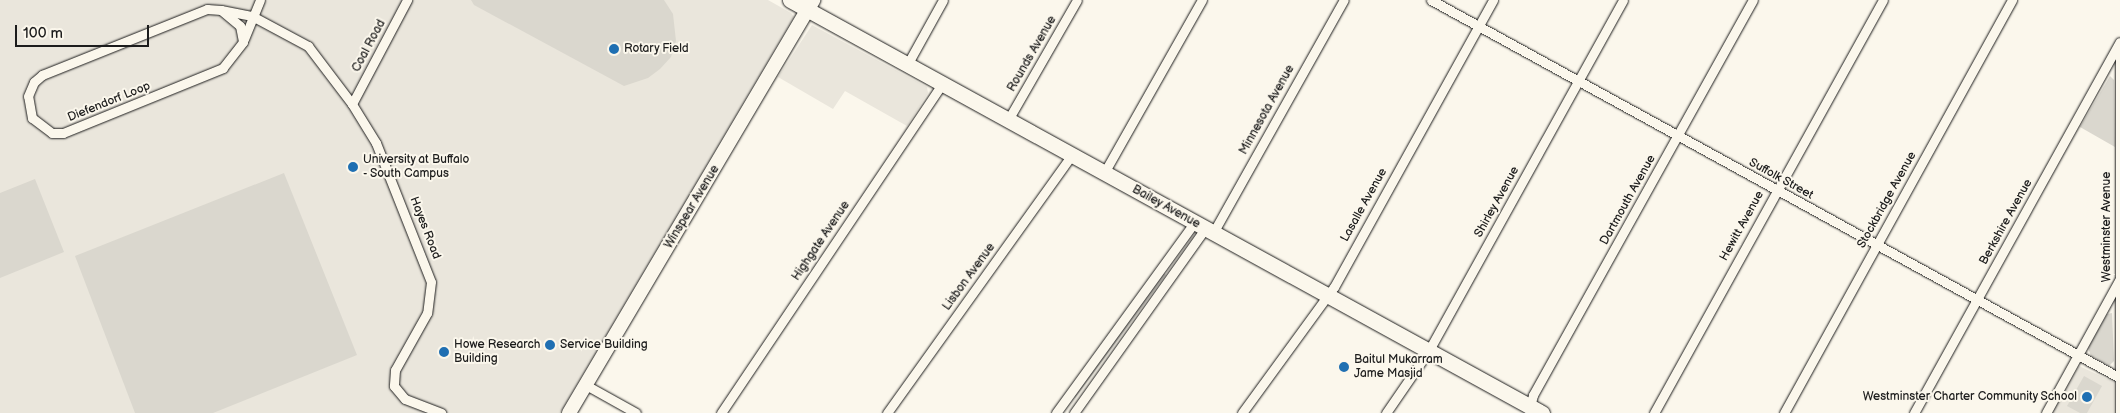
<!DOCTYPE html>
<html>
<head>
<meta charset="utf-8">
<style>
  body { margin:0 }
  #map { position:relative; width:2120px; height:413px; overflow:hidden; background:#fbf7ec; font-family:"Balsamiq Sans",sans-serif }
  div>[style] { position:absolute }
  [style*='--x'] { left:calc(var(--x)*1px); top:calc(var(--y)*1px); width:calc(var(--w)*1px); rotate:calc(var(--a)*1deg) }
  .built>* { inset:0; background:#eae6dc }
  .green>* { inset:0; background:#dad7ce }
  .roads { filter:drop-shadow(0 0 1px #1c1c1c) drop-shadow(0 0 1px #1c1c1c) }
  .street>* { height:9px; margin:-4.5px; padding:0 4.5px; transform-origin:4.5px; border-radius:4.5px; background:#fbf7ec }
  .secondary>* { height:14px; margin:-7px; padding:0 7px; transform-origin:7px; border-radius:7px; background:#fbf7ec }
  .primary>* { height:15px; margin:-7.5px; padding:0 7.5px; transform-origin:7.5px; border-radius:7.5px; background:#fbf7ec }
  .dots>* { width:14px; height:14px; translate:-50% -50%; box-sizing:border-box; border:2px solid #fbf7ec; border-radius:50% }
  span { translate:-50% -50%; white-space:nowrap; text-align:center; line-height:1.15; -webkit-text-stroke:4px #fbf7ec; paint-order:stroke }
  .street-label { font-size:12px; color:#1c1c1c }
  .poi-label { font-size:12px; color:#1c1c1c }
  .left { translate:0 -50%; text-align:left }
  .right { translate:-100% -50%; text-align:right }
  .scale { position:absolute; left:15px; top:25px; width:134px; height:22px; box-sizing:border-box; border:2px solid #1c1c1c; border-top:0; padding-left:6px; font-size:15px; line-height:18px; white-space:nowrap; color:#1c1c1c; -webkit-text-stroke:4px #fbf7ec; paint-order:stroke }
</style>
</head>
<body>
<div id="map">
  <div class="built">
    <div style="clip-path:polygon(0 0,768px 0,791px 13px,794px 17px,560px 413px,0 413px)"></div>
    <div style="clip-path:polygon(812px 25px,927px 87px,928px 93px,907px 126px,845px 91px,833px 109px,778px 77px)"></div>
    <div style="clip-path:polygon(2079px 366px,2114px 382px,2114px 413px,2051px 413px)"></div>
  </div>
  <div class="green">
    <div style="clip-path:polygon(471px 0,664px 0,673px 14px,676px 41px,671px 57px,660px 69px,648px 78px,624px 86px,474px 5px)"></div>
    <div style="clip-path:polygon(2110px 76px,2114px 80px,2115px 147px,2080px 127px)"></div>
    <div style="clip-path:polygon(284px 173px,357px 355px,213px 413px,135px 413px,75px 256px)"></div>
    <div style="clip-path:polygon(35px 179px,64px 252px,0 278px,0 193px)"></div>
    <div style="clip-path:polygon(1163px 272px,1166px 275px,1075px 398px,1074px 396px)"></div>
    <div style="clip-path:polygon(2112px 313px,2114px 361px,2109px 366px,2091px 356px,2088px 348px,2107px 314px)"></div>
    <div style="clip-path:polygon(2084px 376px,2102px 386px,2087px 413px,2080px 413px,2067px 406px)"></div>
  </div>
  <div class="roads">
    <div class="street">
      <div style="--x:1431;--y:0;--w:786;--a:28.75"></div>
      <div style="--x:207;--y:9;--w:14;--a:4"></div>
      <div style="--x:221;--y:10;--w:25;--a:40"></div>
      <div style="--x:240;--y:26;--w:16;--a:79"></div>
      <div style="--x:243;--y:42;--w:33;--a:128"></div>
      <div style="--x:223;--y:68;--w:173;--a:157.9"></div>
      <div style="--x:63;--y:133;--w:11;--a:180"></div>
      <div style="--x:52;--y:133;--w:25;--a:-143"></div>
      <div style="--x:32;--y:118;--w:22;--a:-100"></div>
      <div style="--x:28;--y:96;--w:15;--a:-67"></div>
      <div style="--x:34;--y:82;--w:11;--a:-41"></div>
      <div style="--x:42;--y:75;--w:178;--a:-21.8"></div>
      <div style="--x:221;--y:10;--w:32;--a:11"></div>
      <div style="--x:252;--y:16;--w:64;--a:28.2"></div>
      <div style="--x:308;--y:46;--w:73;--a:52.8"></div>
      <div style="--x:352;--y:104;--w:46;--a:58.4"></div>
      <div style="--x:376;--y:143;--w:149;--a:68.4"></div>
      <div style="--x:431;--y:282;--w:31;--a:97"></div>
      <div style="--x:427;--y:313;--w:65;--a:119.3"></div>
      <div style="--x:395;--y:370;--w:16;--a:94"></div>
      <div style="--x:394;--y:386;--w:17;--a:50"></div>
      <div style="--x:405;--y:399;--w:39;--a:21"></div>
      <div style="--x:244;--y:39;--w:42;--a:-67.7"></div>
      <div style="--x:907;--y:65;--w:74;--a:-61"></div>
      <div style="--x:352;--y:104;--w:118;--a:-62.1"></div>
      <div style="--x:1008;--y:120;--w:138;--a:-60.1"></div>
      <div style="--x:1104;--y:173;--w:199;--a:-60.5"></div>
      <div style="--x:1213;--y:233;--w:267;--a:-60.7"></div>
      <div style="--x:586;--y:385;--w:57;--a:29.2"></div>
      <div style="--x:1529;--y:410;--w:16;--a:-75"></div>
      <div style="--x:1533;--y:395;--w:452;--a:-60.9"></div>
      <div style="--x:721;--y:413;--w:396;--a:-56.1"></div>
      <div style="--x:887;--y:413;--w:317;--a:-54.4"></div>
      <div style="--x:1056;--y:413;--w:235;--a:-54"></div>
      <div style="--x:1074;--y:413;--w:226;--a:-54.6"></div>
      <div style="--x:1242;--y:413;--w:156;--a:-53.9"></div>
      <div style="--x:1334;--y:287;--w:328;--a:-61"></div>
      <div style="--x:1386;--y:413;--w:74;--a:-55.5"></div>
      <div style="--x:1428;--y:352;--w:402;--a:-61"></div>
      <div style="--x:1654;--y:413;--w:472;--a:-61"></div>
      <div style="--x:1784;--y:413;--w:472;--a:-61.1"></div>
      <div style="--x:1914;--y:413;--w:424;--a:-61"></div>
      <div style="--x:2046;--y:413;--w:152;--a:-61.2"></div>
      <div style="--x:2120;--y:413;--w:370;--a:-90"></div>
    </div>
    <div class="secondary">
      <div style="--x:569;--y:413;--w:480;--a:-59.4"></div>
    </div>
    <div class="primary">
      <div style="--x:790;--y:0;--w:858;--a:28.78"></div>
    </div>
  </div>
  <div class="dots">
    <div style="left:614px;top:49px;background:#1f6fb2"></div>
    <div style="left:353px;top:167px;background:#1f6fb2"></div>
    <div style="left:550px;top:345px;background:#1f6fb2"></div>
    <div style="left:444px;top:352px;background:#1f6fb2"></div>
    <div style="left:1344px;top:367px;background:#1f6fb2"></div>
    <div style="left:2087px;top:397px;background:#1f6fb2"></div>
  </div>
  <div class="street-label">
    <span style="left:369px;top:46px;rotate:-62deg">Coal Road</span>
    <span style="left:1032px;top:54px;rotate:-60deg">Rounds Avenue</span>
    <span style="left:109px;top:102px;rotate:-22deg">Diefendorf Loop</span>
    <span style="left:1267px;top:110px;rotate:-61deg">Minnesota Avenue</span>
    <span style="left:1781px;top:179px;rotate:29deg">Suffolk Street</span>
    <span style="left:1628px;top:200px;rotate:-61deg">Dartmouth Avenue</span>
    <span style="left:1887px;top:200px;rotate:-61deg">Stockbridge Avenue</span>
    <span style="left:1497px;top:202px;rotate:-61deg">Shirley Avenue</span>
    <span style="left:1364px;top:205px;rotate:-61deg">Lasalle Avenue</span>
    <span style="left:692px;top:207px;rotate:-59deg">Winspear Avenue</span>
    <span style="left:1166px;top:207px;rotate:29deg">Bailey Avenue</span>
    <span style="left:2006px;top:222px;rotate:-61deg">Berkshire Avenue</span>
    <span style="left:1742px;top:226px;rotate:-61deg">Hewitt Avenue</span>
    <span style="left:2107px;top:227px;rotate:-90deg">Westminster Avenue</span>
    <span style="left:425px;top:228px;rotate:69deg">Hayes Road</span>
    <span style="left:821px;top:241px;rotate:-56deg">Highgate Avenue</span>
    <span style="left:969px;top:277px;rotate:-54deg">Lisbon Avenue</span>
  </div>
  <div class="poi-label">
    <span class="left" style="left:624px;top:49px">Rotary Field</span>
    <span class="left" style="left:363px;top:167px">University at Buffalo<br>- South Campus</span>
    <span class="left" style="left:454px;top:352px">Howe Research<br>Building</span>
    <span class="left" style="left:560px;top:345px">Service Building</span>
    <span class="left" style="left:1354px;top:367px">Baitul Mukarram<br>Jame Masjid</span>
    <span class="right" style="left:2077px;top:397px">Westminster Charter Community School</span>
  </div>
  <div class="scale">100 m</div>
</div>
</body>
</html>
